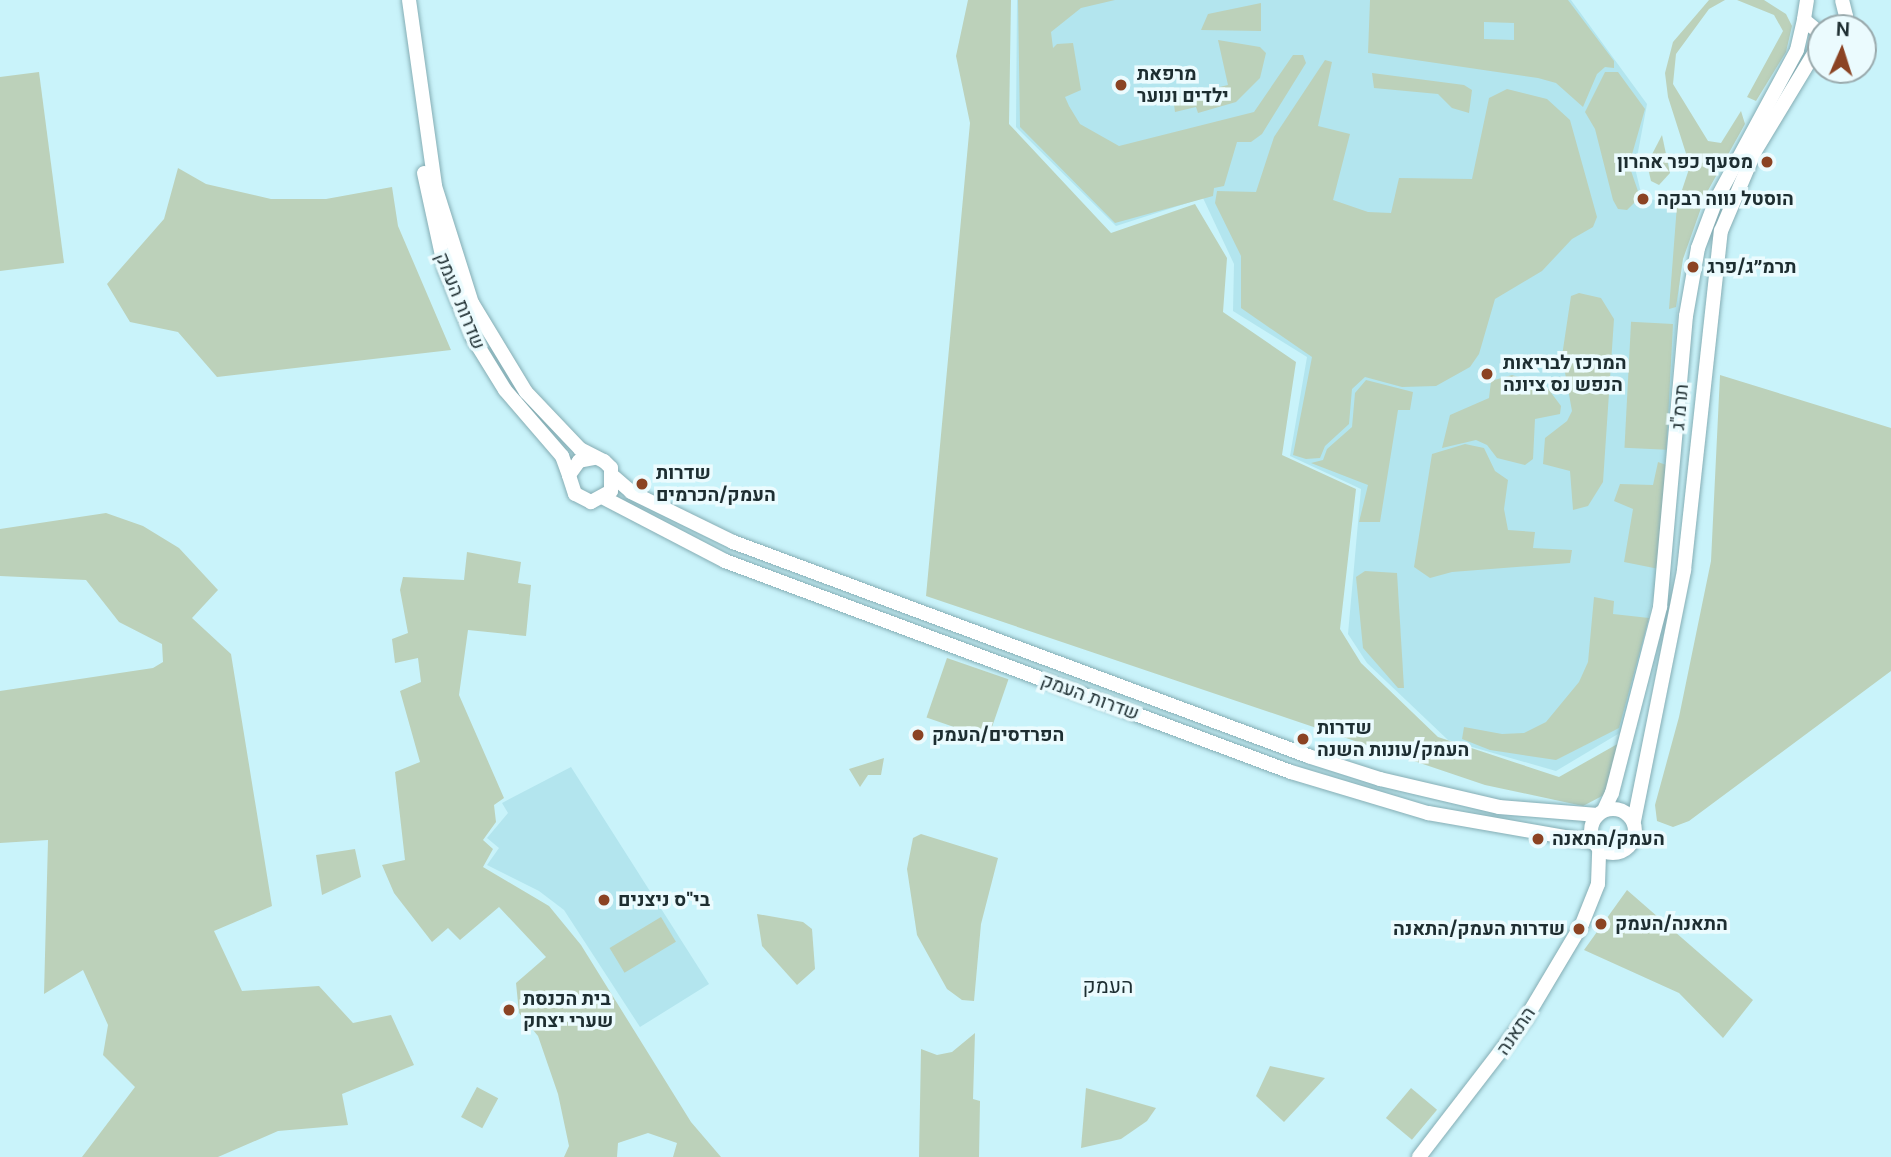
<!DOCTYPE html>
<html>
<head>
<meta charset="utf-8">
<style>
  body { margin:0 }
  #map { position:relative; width:1891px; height:1157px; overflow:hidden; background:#c9f3fa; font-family:"DM Sans",Heebo,sans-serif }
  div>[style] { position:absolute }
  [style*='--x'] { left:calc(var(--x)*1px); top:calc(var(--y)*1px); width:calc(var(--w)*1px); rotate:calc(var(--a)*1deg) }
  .built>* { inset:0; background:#b3e5ee }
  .green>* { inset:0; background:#bcd1ba; transform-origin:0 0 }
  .roads { filter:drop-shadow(0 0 2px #85adb4) drop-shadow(0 0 2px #85adb4) }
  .tertiary>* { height:14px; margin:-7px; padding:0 7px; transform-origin:7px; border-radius:7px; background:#fff }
  .tertiary>.ring { margin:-7px; padding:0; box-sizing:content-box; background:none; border:14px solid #fff; border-radius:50% }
  .dots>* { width:19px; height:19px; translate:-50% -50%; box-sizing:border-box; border:4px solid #ebfbfe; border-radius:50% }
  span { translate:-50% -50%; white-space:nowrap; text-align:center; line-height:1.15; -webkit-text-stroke:7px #ebfbfe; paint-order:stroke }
  .poi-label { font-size:19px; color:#1e2e31; font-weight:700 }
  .left { translate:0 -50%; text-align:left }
  .right { translate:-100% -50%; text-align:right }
  .street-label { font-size:19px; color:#1e2e31 }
  .neighbourhood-label { font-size:21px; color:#1e2e31 }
  .north { position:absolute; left:1807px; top:14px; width:70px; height:70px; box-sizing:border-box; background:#ebfbfe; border:2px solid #99a9ac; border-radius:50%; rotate:3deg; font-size:19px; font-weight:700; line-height:28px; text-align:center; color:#1e2e31 }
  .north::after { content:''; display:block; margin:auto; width:24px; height:32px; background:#8b4323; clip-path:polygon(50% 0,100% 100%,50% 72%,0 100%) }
</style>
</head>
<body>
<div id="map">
  <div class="built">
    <div style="clip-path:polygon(1017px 0,1571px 0,1647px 104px,1635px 168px,1641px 193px,1685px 216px,1655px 589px,1623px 731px,1556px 771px,1448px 740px,1367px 663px,1348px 634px,1361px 489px,1290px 456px,1307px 357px,1233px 311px,1234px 264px,1203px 198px,1116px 226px,1016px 127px)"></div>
    <div style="clip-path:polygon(571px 767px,709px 984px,640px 1027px,564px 910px,539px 891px,487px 865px,499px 848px,487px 838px,508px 813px,502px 803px)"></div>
  </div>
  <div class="green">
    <div style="clip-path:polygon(968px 0,1011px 0,1009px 124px,1111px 233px,1195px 204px,1227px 258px,1223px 312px,1296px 362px,1282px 455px,1356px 489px,1340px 629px,1361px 663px,1438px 737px,1559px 777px,1621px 742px,1604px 795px,1583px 806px,1485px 785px,926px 596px,970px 123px,956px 56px)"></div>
    <div style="clip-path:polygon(1018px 0,1115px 0,1081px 8px,1051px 32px,1053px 48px,1057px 44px,1073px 43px,1081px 90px,1065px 97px,1069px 106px,1080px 124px,1119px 146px,1254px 112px,1293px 55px,1303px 55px,1306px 63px,1262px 134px,1251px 142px,1237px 142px,1224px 186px,1214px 188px,1213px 196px,1115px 223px,1020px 127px)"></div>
    <div style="clip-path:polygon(evenodd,1370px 0,1568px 0,1614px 61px,1614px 68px,1605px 67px,1597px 74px,1583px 107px,1556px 83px,1538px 78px,1368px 53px,1370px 0,1484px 22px,1514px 23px,1514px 40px,1484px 39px,1484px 22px)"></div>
    <div style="clip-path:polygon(1709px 0,1725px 0,1709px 9px,1676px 54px,1673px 84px,1708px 141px,1721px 143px,1741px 111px,1745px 124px,1706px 194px,1683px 259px,1676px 307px,1669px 309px,1677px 205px,1690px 166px,1668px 97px,1665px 73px,1673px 42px)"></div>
    <div style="clip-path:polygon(1737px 0,1764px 0,1786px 14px,1792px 26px,1786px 52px,1756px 101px,1747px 97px,1783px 31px,1774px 15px)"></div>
    <div style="clip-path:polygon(1261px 3px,1261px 31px,1201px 30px,1208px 14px)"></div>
    <div style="clip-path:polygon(1218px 40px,1260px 47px,1266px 53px,1260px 78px,1236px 102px,1198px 113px,1196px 107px,1175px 112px,1173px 98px,1228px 85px)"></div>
    <div style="clip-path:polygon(1325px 60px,1332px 62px,1318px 126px,1350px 134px,1333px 200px,1368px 212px,1391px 213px,1399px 178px,1472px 179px,1489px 98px,1507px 89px,1547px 99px,1570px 120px,1597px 217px,1593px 227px,1572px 239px,1542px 271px,1495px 299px,1479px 354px,1470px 367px,1436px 386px,1402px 387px,1365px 377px,1352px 389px,1349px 424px,1325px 446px,1320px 458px,1306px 459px,1293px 455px,1312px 357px,1241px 308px,1241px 256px,1215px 203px,1217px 191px,1256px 192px,1274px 137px)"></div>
    <div style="clip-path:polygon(39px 72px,64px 263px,0 271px,0 77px)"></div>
    <div style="clip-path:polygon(1605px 72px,1618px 72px,1645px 109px,1629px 165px,1640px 197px,1627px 210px,1618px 209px,1613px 200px,1595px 129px,1585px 112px)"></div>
    <div style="clip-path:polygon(1372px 73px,1464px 85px,1472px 90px,1469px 113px,1452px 108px,1438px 94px,1374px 88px)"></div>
    <div style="clip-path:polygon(1662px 135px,1670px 173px,1659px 185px,1651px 181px,1647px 164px)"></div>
    <div style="clip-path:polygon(178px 168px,206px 184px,271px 199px,326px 199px,392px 187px,398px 226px,451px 350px,217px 377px,178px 332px,130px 322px,107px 284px,164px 219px)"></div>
    <div style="clip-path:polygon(1579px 293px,1601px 298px,1614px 319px,1603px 482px,1588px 506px,1573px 510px,1570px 471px,1543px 464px,1545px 438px,1567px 421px,1572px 411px,1562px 356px,1571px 296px)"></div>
    <div style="left:1673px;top:324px;width:126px;height:42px;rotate:93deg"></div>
    <div style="clip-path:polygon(1512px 375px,1546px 386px,1561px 406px,1560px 414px,1535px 419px,1533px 459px,1525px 465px,1497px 458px,1487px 445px,1476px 440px,1442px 448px,1450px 415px,1489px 398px,1491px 381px)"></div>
    <div style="clip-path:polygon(1720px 375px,1891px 428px,1891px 671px,1689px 821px,1673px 827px,1657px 821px,1655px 805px,1679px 717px,1711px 561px)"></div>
    <div style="clip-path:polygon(1366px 380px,1413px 392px,1410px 410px,1398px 410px,1380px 522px,1359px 522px,1368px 485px,1311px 463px,1323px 460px,1327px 449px,1352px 427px,1355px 393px)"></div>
    <div style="clip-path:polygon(1465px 444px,1484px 448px,1495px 471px,1508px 480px,1504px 509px,1508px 530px,1535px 532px,1533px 548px,1572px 550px,1570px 563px,1452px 572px,1430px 578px,1414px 567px,1432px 454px)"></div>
    <div style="clip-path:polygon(1658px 462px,1666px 465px,1659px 569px,1624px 562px,1633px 509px,1614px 501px,1620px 484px,1653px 485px)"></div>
    <div style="clip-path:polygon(106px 513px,143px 526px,179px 548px,218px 590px,192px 618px,231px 654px,272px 906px,214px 931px,242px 991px,319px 986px,353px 1023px,391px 1015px,414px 1065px,342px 1094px,348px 1125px,278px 1131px,218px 1157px,82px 1157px,135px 1087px,103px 1055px,108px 1025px,83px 970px,44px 994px,48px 840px,0 843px,0 691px,153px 668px,163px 662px,162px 644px,119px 622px,86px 580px,0 576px,0 529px)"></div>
    <div style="clip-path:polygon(467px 552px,521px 562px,518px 583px,531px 585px,526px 636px,468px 630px,459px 695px,504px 798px,494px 805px,496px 822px,483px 840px,493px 849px,483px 867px,549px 906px,581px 945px,691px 1122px,721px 1157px,673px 1157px,677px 1143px,648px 1133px,618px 1143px,617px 1157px,564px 1157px,569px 1146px,558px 1094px,538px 1036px,519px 1013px,516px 983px,546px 957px,499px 907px,460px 940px,448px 928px,432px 942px,394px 893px,382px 865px,405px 860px,395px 772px,420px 762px,400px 691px,421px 682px,418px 658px,395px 663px,392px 639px,408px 633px,400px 590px,403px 577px,464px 580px)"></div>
    <div style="clip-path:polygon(1365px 571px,1397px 573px,1404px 688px,1398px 688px,1363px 648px,1356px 577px)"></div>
    <div style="clip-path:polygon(1594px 597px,1614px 601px,1613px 614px,1649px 618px,1619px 728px,1556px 760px,1490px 750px,1462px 739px,1464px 727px,1502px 734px,1524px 733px,1546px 722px,1579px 682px,1588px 662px)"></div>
    <div style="left:947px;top:658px;width:65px;height:63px;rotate:19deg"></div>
    <div style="clip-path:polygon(884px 758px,881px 775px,868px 775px,860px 787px,849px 769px)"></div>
    <div style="clip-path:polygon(921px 834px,998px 858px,981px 924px,974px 1001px,962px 1000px,947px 989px,917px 935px,907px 869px,913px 838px)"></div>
    <div style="clip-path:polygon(355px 849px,361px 877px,322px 895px,316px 855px)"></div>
    <div style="clip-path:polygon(1627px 890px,1753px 1000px,1723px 1038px,1679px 993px,1584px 950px)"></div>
    <div style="clip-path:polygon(757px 914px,803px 922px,812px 929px,815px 969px,797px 985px,762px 946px)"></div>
    <div style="left:661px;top:917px;width:29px;height:60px;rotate:59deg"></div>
    <div style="clip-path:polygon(975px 1033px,973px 1099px,980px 1101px,979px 1157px,919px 1157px,921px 1049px,937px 1055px,952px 1052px)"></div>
    <div style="clip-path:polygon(1270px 1066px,1325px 1078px,1284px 1122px,1256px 1096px)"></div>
    <div style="left:477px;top:1087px;width:24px;height:34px;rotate:28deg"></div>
    <div style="clip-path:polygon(1086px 1088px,1156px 1108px,1147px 1121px,1121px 1139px,1081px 1148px)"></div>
    <div style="left:1411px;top:1088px;width:34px;height:39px;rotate:40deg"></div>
  </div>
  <div class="roads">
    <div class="tertiary">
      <div style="--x:409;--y:0;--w:188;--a:82"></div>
      <div style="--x:435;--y:186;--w:123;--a:72.5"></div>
      <div style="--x:472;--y:303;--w:104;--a:58.8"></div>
      <div style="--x:526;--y:392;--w:79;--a:46.5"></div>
      <div style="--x:580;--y:449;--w:27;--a:27"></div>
      <div style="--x:604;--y:461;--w:10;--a:45"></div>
      <div style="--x:611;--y:468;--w:23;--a:90"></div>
      <div style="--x:611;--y:491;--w:23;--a:151"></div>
      <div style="--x:591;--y:502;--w:18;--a:-153"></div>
      <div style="--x:575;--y:494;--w:20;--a:-108"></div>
      <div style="--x:569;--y:475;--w:17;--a:-54"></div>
      <div style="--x:579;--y:461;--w:16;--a:-11"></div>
      <div style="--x:1807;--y:0;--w:20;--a:99"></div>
      <div style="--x:1804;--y:20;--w:22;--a:39"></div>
      <div style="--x:1840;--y:28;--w:13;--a:-63"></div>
      <div style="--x:1846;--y:16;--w:16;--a:-104"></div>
      <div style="--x:424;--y:173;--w:98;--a:77.7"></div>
      <div style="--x:445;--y:269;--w:74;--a:67.9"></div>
      <div style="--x:473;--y:338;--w:61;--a:58.4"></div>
      <div style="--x:505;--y:390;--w:87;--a:49.2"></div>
      <div style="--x:562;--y:456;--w:20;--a:70"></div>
      <div style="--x:614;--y:477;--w:23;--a:41"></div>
      <div style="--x:631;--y:492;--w:114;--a:26.1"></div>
      <div style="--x:733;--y:542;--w:614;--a:20.41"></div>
      <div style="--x:1308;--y:756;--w:76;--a:17.7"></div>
      <div style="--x:1380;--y:779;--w:122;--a:13.2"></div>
      <div style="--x:1499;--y:807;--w:99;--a:4.6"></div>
      <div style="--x:604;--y:498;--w:136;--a:27.5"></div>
      <div style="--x:725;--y:561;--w:604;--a:20.45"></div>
      <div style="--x:1291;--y:772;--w:143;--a:16.7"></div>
      <div style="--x:1428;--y:813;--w:169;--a:9.9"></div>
      <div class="ring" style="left:1591px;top:809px;width:30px;height:30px"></div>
      <div style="--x:1604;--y:810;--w:19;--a:-65"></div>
      <div style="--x:1612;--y:793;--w:192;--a:-75.5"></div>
      <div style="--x:1660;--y:607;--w:292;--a:-84.9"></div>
      <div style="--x:1686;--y:316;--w:69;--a:-80"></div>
      <div style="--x:1698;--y:248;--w:51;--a:-69.4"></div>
      <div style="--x:1716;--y:200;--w:170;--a:-61.6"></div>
      <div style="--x:1797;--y:50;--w:31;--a:-77"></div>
      <div style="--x:1634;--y:821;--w:256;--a:-78.7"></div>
      <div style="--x:1684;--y:570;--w:341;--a:-83.8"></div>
      <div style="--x:1721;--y:231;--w:87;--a:-67"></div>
      <div style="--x:1755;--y:151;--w:127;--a:-58.8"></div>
      <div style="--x:1419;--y:1157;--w:175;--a:-52.4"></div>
      <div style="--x:1526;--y:1018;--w:109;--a:-59.2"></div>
      <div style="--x:1582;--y:924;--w:43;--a:-68.2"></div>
      <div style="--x:1598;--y:884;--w:36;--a:-88"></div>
    </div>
  </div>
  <div class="dots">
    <div style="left:1121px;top:85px;background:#8b4323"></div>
    <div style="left:1767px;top:162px;background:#8b4323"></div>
    <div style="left:1643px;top:199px;background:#8b4323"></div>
    <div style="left:1693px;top:267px;background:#8b4323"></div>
    <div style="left:1487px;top:374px;background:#8b4323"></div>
    <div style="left:642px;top:484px;background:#8b4323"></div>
    <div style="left:918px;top:735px;background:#8b4323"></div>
    <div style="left:1303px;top:739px;background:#8b4323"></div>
    <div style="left:1538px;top:839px;background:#8b4323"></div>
    <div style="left:604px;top:900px;background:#8b4323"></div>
    <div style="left:1601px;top:924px;background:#8b4323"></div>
    <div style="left:1579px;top:929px;background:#8b4323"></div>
    <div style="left:509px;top:1010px;background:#8b4323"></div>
  </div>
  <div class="poi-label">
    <span class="left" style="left:1137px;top:85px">מרפאת<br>ילדים ונוער</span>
    <span class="right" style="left:1753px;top:162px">מסעף כפר אהרון</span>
    <span class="left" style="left:1657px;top:199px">הוסטל נווה רבקה</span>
    <span class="left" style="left:1707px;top:267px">תרמ״ג/פרג</span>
    <span class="left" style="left:1503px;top:374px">המרכז לבריאות<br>הנפש נס ציונה</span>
    <span class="left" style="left:656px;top:484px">שדרות<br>העמק/הכרמים</span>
    <span class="left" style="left:1317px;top:739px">שדרות<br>העמק/עונות השנה</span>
    <span class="left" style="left:932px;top:735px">הפרדסים/העמק</span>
    <span class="left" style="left:1552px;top:839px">העמק/התאנה</span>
    <span class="left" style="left:618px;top:900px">בי"ס ניצנים</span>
    <span class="left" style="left:1615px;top:924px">התאנה/העמק</span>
    <span class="right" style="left:1565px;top:929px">שדרות העמק/התאנה</span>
    <span class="left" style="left:523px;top:1010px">בית הכנסת<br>שערי יצחק</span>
  </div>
  <div class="street-label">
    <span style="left:460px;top:301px;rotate:68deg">שדרות העמק</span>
    <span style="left:1680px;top:407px;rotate:-85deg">תרמ"ג</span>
    <span style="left:1090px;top:697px;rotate:20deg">שדרות העמק</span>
    <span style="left:1516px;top:1031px;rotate:-56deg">התאנה</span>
  </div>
  <div class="neighbourhood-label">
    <span style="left:1108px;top:986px">העמק</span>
  </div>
  <div class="north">N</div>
</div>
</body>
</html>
